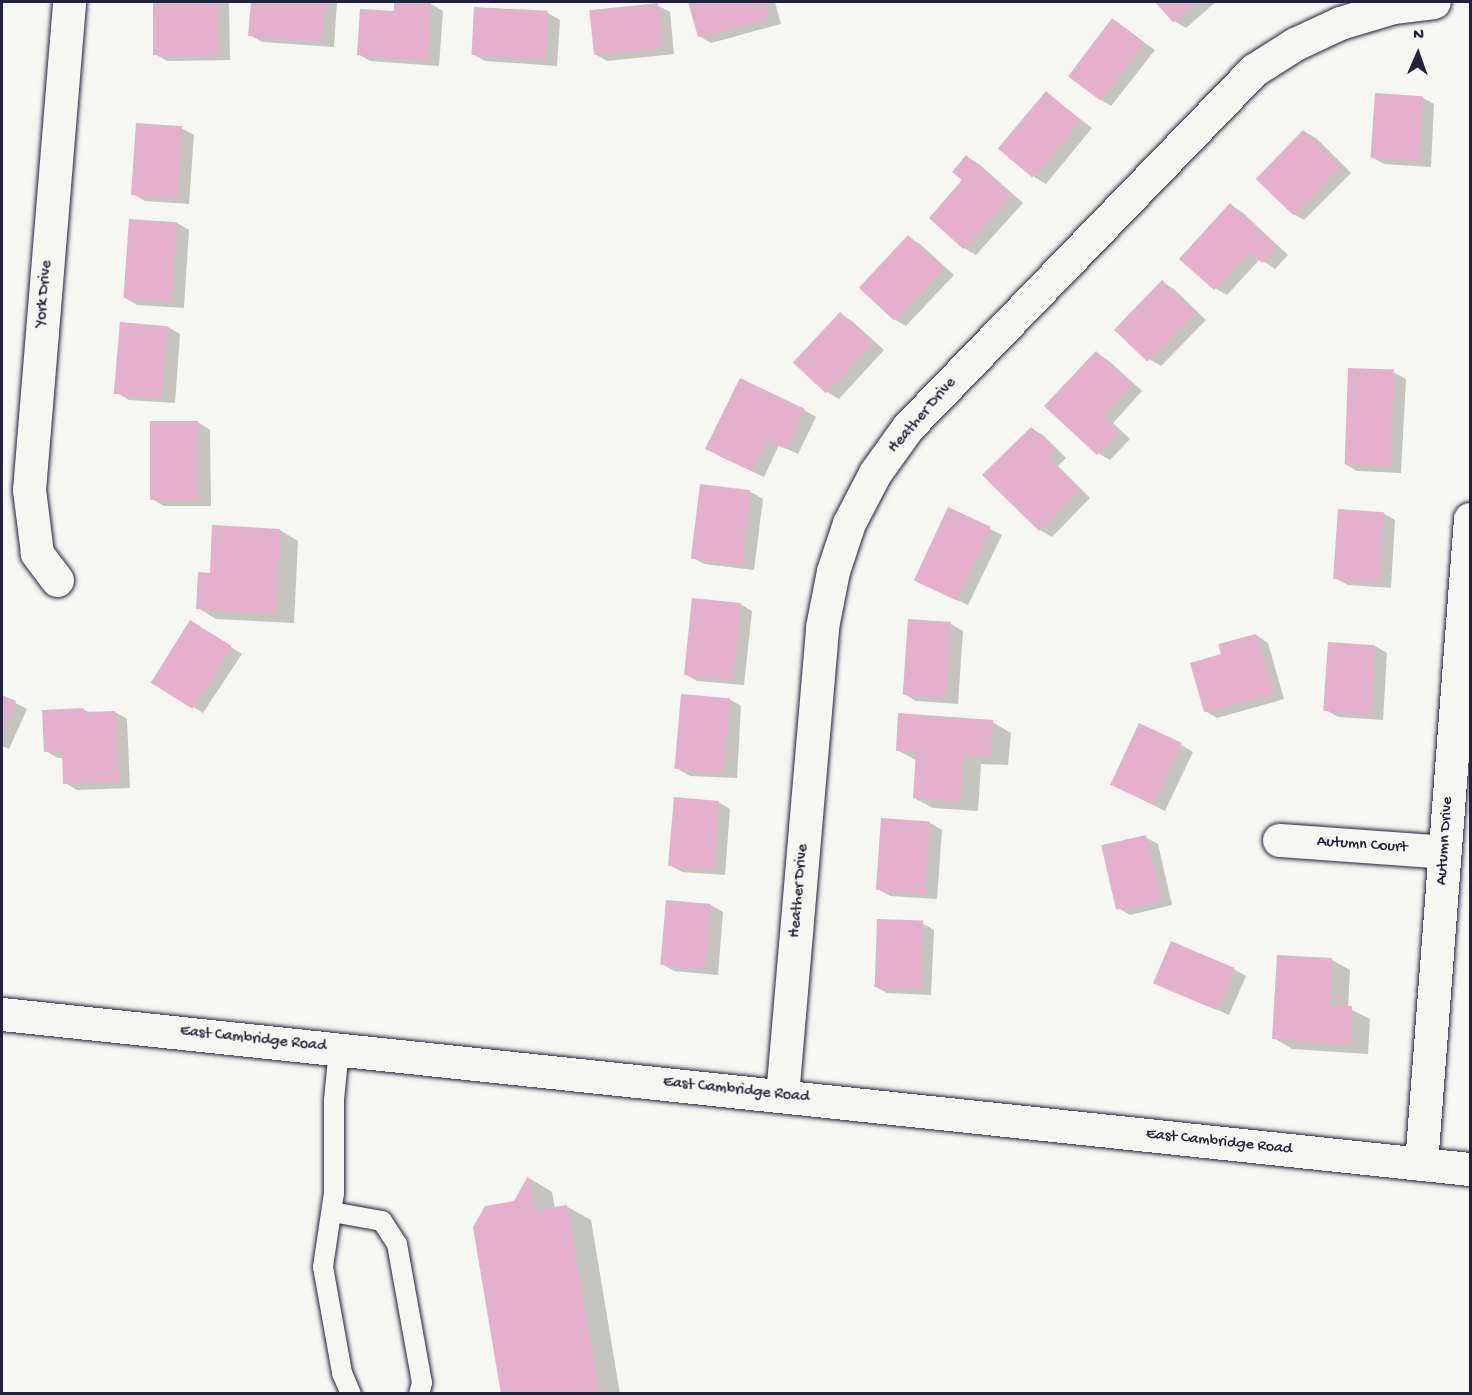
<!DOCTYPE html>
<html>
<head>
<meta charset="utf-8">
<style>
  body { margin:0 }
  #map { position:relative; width:1472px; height:1395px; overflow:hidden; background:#f6f6f2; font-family:"Gochi Hand",sans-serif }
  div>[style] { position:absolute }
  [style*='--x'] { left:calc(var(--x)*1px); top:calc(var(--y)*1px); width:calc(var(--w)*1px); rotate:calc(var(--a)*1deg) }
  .shadow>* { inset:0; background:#0003 }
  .building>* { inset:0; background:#e5b0cb; transform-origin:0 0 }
  .roads { filter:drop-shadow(0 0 2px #22223b) drop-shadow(0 0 2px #22223b) }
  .service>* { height:20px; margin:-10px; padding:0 10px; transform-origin:10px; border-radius:10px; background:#f6f6f2 }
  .minor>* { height:33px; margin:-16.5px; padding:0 16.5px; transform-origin:16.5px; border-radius:16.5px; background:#f6f6f2 }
  .tertiary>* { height:33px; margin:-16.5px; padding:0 16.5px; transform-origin:16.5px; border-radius:16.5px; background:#f6f6f2 }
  span { translate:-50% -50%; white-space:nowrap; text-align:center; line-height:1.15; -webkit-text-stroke:4.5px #f6f6f2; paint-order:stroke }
  .street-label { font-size:16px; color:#22223b }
  .frame { position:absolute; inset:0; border:3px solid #22223b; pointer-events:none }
  .north { position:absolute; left:1388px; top:24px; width:60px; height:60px; -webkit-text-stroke:4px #f6f6f2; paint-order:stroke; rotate:2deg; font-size:16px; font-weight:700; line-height:24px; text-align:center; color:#22223b }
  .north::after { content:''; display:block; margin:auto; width:21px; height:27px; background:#22223b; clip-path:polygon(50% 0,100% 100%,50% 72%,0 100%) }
</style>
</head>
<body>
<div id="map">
  <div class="shadow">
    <div style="clip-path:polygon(154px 2px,229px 2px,230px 60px,167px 61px,155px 54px)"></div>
    <div style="clip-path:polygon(252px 2px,337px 2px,334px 47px,262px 42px,250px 35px)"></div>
    <div style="clip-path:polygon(396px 2px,431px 4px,443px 11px,439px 66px,370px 61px,358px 54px,395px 13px)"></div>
    <div style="clip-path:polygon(690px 2px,775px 2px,781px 24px,711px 43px,699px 36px)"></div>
    <div style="clip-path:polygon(1157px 2px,1216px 2px,1186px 28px,1174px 21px)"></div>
    <div style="clip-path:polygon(657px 5px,670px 12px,674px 54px,607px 61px,595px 54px)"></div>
    <div style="clip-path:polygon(475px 9px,548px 13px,560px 20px,557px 66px,485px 61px,473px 54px)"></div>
    <div style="clip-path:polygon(1112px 20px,1155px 50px,1111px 106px,1099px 99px)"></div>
    <div style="clip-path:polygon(1046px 93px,1092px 128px,1046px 184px,1034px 177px)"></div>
    <div style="clip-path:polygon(1422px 97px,1434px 104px,1431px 167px,1384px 164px,1372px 157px)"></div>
    <div style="clip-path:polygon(181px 128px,194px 135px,189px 204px,145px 201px,133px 194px)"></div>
    <div style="clip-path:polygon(1303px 131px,1316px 138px,1351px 173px,1304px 220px,1292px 213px)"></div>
    <div style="clip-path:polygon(967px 157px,979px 164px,1023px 203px,976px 255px,964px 248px,931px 218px,964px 180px)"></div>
    <div style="clip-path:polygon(1230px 205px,1242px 212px,1288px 255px,1275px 269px,1260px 259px,1227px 295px,1215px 288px)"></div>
    <div style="clip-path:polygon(177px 223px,189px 230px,184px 308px,137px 305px,125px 298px)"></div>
    <div style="clip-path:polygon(908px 237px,920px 244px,954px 275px,906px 326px,894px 319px)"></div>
    <div style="clip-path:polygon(1162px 282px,1174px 289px,1206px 320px,1161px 366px,1149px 359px)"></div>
    <div style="clip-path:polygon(840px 314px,852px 321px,884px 350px,839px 399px,827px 392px)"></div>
    <div style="clip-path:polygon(168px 327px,180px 334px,175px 403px,129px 400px,117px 393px)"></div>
    <div style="clip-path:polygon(1096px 353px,1108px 360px,1142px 391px,1113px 423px,1130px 439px,1110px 460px,1098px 453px)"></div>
    <div style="clip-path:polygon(1393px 372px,1406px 379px,1401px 473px,1357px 471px,1345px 464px)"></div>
    <div style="clip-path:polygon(804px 410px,816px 417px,798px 454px,779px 445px,764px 477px,719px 456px)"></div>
    <div style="clip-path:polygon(198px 422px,210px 430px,211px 506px,164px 506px,152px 499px)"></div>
    <div style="clip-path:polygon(1031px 428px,1043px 435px,1066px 458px,1058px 466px,1090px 498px,1052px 537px,1040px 530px)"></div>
    <div style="clip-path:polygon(751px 492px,763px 499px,754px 570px,704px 564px,692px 557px)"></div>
    <div style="clip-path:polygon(949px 509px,1002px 535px,968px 605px,927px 586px)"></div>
    <div style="clip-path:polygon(1383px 513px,1395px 520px,1391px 588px,1348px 585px,1335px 578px)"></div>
    <div style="clip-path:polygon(280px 530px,298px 541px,294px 623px,216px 619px,198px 608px,211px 574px)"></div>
    <div style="clip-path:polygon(740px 604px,752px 611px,744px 685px,697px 681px,685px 674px)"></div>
    <div style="clip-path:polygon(951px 624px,963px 631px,958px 704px,916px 701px,904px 694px)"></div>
    <div style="clip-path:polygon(203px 629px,242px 654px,203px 713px,152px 681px)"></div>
    <div style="clip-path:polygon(1256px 635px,1268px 643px,1284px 699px,1217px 718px,1205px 711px,1223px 655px)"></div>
    <div style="clip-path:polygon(1330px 644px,1375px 646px,1387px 653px,1383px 720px,1338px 717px,1326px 710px)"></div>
    <div style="clip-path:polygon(2px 696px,27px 709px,9px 749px,2px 746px)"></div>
    <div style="clip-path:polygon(729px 699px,741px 706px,737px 778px,690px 776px,678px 769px)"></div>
    <div style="clip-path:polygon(83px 709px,90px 713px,115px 712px,127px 719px,130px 788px,77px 790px,65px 783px,64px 758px,58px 758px,46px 751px)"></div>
    <div style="clip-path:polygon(992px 722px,1011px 733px,1008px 765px,981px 764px,978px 811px,933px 808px,914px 798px,916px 760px,897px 750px)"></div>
    <div style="clip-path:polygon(1181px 745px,1193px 752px,1165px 811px,1112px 784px)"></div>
    <div style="clip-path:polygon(718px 802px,730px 809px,725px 875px,682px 872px,670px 865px)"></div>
    <div style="clip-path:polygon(930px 823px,942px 830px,937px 899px,890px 896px,878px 889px)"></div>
    <div style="clip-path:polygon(1145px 837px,1158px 844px,1172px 905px,1130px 915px,1118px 908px)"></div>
    <div style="clip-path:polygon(667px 902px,711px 905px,723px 912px,718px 975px,674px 971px,662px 964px)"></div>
    <div style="clip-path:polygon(922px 923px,934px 930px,931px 995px,887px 993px,874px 986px)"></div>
    <div style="clip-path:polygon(1279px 957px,1332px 960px,1350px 970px,1348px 1008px,1370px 1019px,1368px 1054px,1292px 1049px,1274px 1038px)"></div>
    <div style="clip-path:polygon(1234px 969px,1246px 976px,1229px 1015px,1155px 982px)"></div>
    <div style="clip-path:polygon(529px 1178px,552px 1192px,555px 1208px,566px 1206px,591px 1220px,620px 1394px,503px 1394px,515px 1202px)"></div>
  </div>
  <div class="building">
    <div style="left:153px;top:2px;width:65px;height:53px"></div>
    <div style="clip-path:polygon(251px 2px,325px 2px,322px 41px,248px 36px)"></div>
    <div style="clip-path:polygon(394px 2px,431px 2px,427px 60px,357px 55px,360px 9px,394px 11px)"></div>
    <div style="clip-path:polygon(688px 2px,765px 2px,770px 17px,698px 37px)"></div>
    <div style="clip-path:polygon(1155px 2px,1196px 2px,1173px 22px)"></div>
    <div style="left:658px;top:3px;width:45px;height:69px;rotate:84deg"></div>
    <div style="left:474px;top:7px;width:74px;height:48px;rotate:3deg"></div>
    <div style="left:1112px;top:18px;width:40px;height:73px;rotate:37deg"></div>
    <div style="left:1046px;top:91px;width:45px;height:75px;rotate:40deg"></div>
    <div style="left:1375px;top:93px;width:48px;height:65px;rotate:4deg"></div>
    <div style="left:136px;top:123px;width:46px;height:72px;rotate:4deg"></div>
    <div style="left:1303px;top:130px;width:52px;height:68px;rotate:44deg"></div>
    <div style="clip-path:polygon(966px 155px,1011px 195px,963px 249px,929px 218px,962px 180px,952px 172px)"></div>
    <div style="clip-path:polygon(1230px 203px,1277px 247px,1262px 263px,1249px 251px,1214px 290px,1179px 259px)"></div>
    <div style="left:129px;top:219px;width:48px;height:79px;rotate:4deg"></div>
    <div style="left:908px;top:235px;width:48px;height:72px;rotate:43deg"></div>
    <div style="left:1162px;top:280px;width:46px;height:69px;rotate:44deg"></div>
    <div style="left:840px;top:312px;width:45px;height:69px;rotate:43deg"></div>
    <div style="left:120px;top:322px;width:48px;height:72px;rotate:5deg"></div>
    <div style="clip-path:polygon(1096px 351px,1131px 384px,1102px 415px,1119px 431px,1097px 455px,1044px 406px)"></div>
    <div style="left:1348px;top:368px;width:46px;height:96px;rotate:2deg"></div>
    <div style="clip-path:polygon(740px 378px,805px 409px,786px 449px,766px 440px,752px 471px,705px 449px)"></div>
    <div style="left:150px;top:421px;width:48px;height:79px"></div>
    <div style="clip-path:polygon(1031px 427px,1055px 450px,1047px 458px,1079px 490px,1039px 531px,982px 475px)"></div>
    <div style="left:700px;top:484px;width:51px;height:75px;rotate:7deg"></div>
    <div style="left:948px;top:507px;width:47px;height:81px;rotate:25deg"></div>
    <div style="left:1338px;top:509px;width:46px;height:70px;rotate:4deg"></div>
    <div style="clip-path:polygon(212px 525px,280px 529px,276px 613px,196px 609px,198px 572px,210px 573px)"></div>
    <div style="left:692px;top:598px;width:49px;height:77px;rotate:6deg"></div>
    <div style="left:908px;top:619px;width:43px;height:76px;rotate:4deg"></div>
    <div style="left:190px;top:620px;width:49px;height:74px;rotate:32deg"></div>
    <div style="clip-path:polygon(1256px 634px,1273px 693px,1204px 712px,1190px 663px,1221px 654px,1218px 644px)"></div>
    <div style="left:1328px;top:642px;width:47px;height:69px;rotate:4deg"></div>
    <div style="left:681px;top:694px;width:49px;height:75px;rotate:5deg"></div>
    <div style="clip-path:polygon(2px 695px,16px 701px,2px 732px)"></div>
    <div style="clip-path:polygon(83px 708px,84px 712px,115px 711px,119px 781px,63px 784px,62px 751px,44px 752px,42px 710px)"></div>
    <div style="clip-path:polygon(898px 713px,993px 720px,990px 756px,963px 754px,960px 802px,913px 798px,916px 752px,896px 751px)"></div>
    <div style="left:1139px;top:723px;width:47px;height:68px;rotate:25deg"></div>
    <div style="left:674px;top:797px;width:45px;height:69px;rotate:5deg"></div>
    <div style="left:881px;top:818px;width:49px;height:72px;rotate:4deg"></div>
    <div style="left:1146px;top:835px;width:66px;height:46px;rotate:77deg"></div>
    <div style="left:666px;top:900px;width:45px;height:65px;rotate:5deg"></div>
    <div style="left:877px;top:919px;width:46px;height:68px;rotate:2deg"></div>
    <div style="left:1171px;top:941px;width:69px;height:46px;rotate:23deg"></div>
    <div style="clip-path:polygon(1277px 955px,1332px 958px,1330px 1005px,1352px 1006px,1350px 1044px,1272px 1039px)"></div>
    <div style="clip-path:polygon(528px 1176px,535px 1210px,567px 1205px,599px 1394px,501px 1394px,473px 1227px,485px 1206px,514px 1201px)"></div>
  </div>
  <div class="roads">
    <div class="service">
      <div style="--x:339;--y:1049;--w:51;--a:95.6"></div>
      <div style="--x:334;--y:1100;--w:93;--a:90"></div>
      <div style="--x:334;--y:1193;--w:75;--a:98.5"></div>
      <div style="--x:323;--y:1267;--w:108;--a:79.8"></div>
      <div style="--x:342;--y:1373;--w:23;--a:67"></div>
      <div style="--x:332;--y:1212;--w:51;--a:10.2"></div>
      <div style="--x:382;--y:1221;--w:27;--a:57"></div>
      <div style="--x:397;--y:1244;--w:141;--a:79.8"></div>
      <div style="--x:422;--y:1383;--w:11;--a:105"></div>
    </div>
    <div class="minor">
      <div style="--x:57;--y:580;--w:34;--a:-127"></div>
      <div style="--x:37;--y:553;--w:64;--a:-97.2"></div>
      <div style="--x:29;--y:490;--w:490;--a:-85.3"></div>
      <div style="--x:1279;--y:840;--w:166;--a:4.1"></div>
      <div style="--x:782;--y:1096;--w:471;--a:-85.1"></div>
      <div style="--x:822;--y:627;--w:57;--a:-78.9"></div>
      <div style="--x:833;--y:571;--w:51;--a:-71.6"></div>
      <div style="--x:849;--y:523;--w:56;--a:-62.5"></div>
      <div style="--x:875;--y:473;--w:57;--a:-54.3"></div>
      <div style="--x:908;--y:427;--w:497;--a:-45.9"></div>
      <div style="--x:1254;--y:70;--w:49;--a:-32.4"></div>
      <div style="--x:1295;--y:44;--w:50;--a:-25"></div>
      <div style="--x:1340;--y:23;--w:55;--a:-16.8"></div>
      <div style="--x:1393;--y:7;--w:41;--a:-7"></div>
      <div style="--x:1421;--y:1164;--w:647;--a:-85.66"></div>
    </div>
    <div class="tertiary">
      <div style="--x:2;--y:1014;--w:1476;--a:6.03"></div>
    </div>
  </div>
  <div class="street-label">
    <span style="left:45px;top:294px;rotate:-85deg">York Drive</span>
    <span style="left:923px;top:416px;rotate:-49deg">Heather Drive</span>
    <span style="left:1446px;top:841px;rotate:-86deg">Autumn Drive</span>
    <span style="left:1362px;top:846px;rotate:4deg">Autumn Court</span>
    <span style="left:800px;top:891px;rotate:-85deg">Heather Drive</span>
    <span style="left:253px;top:1040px;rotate:6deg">East Cambridge Road</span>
    <span style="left:736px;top:1091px;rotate:6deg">East Cambridge Road</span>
    <span style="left:1219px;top:1143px;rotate:6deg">East Cambridge Road</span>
  </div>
  <div class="frame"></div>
  <div class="north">N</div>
</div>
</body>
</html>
